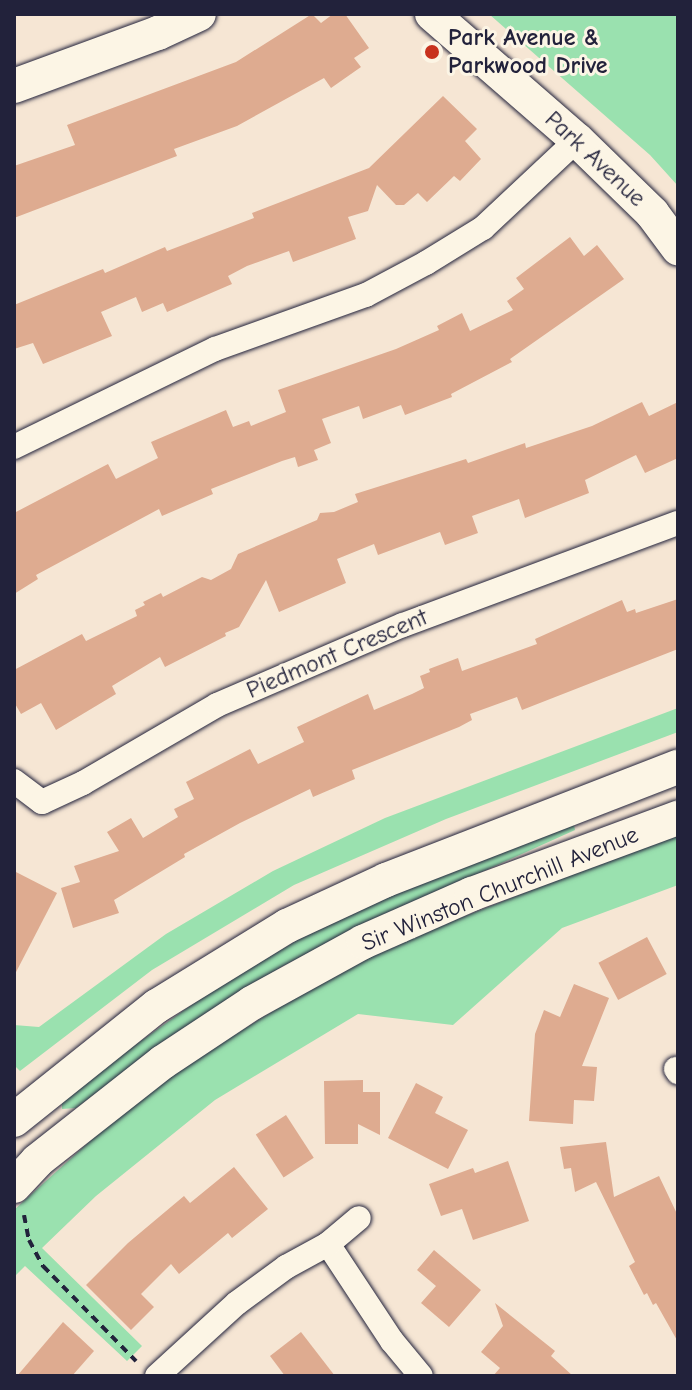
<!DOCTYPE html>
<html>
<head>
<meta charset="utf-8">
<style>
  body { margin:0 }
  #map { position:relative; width:692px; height:1390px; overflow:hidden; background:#f6e6d4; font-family:"Comic Neue",sans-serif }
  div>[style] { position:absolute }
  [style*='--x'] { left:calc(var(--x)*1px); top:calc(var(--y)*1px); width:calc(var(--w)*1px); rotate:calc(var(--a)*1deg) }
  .green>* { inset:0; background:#9ae1af }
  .building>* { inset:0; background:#deab90; transform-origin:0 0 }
  .path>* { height:4px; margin-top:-2px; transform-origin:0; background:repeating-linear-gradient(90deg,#22223b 0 8px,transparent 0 14px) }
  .roads { filter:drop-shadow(0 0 2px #22223b) drop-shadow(0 0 2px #22223b) }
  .street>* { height:24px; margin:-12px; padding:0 12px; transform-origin:12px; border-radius:12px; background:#fcf5e5 }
  .secondary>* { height:34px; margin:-17px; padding:0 17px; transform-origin:17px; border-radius:17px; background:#fcf5e5 }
  .dots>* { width:22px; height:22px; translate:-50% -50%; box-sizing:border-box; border:4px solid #fcf5e5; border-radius:50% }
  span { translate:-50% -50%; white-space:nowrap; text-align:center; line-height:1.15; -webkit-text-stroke:6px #fcf5e5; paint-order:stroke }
  .poi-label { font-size:24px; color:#22223b; font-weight:700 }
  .left { translate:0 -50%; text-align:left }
  .street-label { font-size:24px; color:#22223b }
  .frame { position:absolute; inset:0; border:16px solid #22223b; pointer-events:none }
</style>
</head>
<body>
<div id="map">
  <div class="green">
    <div style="clip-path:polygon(489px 14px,678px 14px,678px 186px,650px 155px)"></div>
    <div style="clip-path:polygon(678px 708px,678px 732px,446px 819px,294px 885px,152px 970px,20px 1071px,14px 1065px,14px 1025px,39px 1027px,166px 934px,273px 871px,385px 818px)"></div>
    <div style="clip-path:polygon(574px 825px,575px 830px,382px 917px,283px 966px,194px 1022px,76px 1108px,62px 1109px,62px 1103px,124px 1053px,211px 991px,301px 938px,397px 893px)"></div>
    <div style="clip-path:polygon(678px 833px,678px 885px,562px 928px,453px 1025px,358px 1014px,215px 1100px,96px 1196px,42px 1248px,142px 1346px,127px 1361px,25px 1266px,14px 1277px,14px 1210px,122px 1112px,195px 1059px,320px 982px,409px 938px)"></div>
  </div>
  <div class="building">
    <div style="clip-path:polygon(312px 14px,321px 23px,333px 14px,345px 14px,369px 48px,354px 58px,361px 67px,331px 88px,324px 78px,237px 126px,174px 149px,177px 156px,14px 218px,14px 166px,75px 145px,67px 125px,236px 62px)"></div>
    <div style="clip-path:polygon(443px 96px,477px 129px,465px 141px,481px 159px,460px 181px,454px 176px,427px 202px,418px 193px,404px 205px,396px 205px,377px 185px,368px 211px,348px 217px,356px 239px,293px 262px,289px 251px,247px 266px,228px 276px,232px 284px,167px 312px,163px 303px,142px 312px,136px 297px,101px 312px,112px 336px,43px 364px,33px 343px,14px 349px,14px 305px,103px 269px,105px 273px,165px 247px,167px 251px,254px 218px,252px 213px,369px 168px)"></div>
    <div style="clip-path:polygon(570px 237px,584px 256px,597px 245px,624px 279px,510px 359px,512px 362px,451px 394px,452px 397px,405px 415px,401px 405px,363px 419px,359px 406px,322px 419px,331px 443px,314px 450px,318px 460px,298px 467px,295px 457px,282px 461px,211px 489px,213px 494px,162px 516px,159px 509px,36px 575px,38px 579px,14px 594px,14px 513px,108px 464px,116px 479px,158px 458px,151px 442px,226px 410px,233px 427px,249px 421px,251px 426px,286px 412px,278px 390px,396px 349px,439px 330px,437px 326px,462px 313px,470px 331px,513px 310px,507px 301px,524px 289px,516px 278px)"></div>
    <div style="clip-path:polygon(642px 402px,649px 416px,678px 402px,678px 458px,645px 473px,636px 455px,585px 480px,589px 493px,525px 518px,519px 499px,472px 516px,478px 533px,445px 545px,440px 532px,378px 555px,374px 544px,337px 559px,346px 583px,279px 612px,266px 580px,239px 627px,225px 633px,226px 636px,165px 667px,160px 657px,112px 686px,116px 694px,56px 730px,41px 703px,21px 714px,14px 702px,14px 670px,82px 634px,86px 641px,137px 616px,135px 610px,145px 605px,143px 602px,161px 593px,163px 597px,202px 577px,211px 580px,231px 569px,238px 554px,317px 520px,320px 513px,334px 512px,358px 502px,355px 494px,466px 459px,468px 463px,525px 443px,526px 448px,592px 426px)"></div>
    <div style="clip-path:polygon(678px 599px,678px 649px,522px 710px,517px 697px,470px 714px,472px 720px,459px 727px,352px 770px,355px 779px,313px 797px,310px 789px,240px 823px,184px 854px,185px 857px,114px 900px,119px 913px,73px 928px,61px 888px,80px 882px,74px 866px,119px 851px,107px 832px,131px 818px,143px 838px,178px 817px,174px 809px,194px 799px,186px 782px,250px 749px,258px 764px,304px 742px,297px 727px,368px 694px,374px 710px,412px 694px,424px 688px,420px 676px,430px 672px,429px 669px,458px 658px,462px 671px,537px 644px,535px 639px,622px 600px,627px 612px,635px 609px,636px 613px)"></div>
    <div style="clip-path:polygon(14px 871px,57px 893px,14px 976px)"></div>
    <div style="left:647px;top:937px;width:42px;height:55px;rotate:62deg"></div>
    <div style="clip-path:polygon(574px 984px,609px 998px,582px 1066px,597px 1067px,594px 1101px,574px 1100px,573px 1124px,529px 1121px,535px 1034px,544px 1010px,560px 1017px)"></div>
    <div style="clip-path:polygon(363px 1080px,363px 1092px,380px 1092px,380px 1135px,358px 1124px,358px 1144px,325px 1144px,324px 1081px)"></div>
    <div style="clip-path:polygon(416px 1083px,443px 1097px,435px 1113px,468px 1130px,448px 1169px,388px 1138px)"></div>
    <div style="left:286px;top:1115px;width:51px;height:36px;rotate:57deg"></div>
    <div style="clip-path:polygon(606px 1142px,614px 1197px,659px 1176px,678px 1216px,678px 1342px,656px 1303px,653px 1305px,647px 1293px,644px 1295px,629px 1266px,635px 1262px,596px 1182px,575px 1192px,571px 1168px,564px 1169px,560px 1147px)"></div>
    <div style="clip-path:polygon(508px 1161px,529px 1221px,473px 1240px,462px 1209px,441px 1216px,429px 1184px,473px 1168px,475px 1173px)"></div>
    <div style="clip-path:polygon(234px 1167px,268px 1209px,232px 1238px,228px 1233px,179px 1274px,171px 1264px,141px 1294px,154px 1307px,131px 1330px,86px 1285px,128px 1243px,184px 1196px,190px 1203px)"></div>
    <div style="clip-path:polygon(434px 1250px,481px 1290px,449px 1327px,421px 1303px,436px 1286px,417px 1270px)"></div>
    <div style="clip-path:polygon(495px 1303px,555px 1351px,551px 1356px,573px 1376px,493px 1376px,500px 1368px,481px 1352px,503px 1326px)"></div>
    <div style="clip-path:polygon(63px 1322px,94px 1351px,72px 1376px,17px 1376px)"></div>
    <div style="clip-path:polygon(301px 1332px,335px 1376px,285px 1376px,270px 1356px)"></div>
  </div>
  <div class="path">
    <div style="--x:24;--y:1215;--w:25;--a:79"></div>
    <div style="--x:29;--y:1240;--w:30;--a:62"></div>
    <div style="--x:43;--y:1266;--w:133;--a:45.6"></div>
  </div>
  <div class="roads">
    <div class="street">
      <div style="--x:14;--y:447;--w:224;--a:-26"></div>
      <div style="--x:215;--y:349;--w:160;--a:-19.7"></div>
      <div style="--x:366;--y:295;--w:68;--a:-28.1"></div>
      <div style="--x:426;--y:263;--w:67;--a:-31.6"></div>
      <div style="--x:483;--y:228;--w:129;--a:-43.1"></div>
      <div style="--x:14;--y:781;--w:35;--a:37"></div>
      <div style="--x:42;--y:802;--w:45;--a:-24.9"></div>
      <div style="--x:83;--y:783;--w:155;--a:-30.2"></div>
      <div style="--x:217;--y:705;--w:202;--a:-23.3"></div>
      <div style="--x:403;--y:625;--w:293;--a:-20.4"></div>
      <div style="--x:676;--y:1069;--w:4;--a:56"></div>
      <div style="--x:328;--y:1244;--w:116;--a:56.6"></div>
      <div style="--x:392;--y:1341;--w:45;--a:50.4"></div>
      <div style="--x:157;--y:1376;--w:108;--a:-42.4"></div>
      <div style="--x:237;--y:1303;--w:61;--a:-36.3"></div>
      <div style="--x:286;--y:1267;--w:48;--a:-28.7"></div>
      <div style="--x:328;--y:1244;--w:40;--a:-40"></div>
    </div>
    <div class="secondary">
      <div style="--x:432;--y:14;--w:192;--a:41"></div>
      <div style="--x:577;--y:140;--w:105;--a:44.2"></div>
      <div style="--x:652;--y:213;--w:44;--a:53.4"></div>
      <div style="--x:14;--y:86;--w:153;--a:-20.2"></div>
      <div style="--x:158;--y:33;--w:45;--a:-24.9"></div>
      <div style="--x:14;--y:1120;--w:183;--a:-38.6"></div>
      <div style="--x:157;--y:1006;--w:153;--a:-31.6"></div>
      <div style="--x:287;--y:926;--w:109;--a:-24.9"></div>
      <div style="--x:386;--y:880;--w:313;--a:-21.2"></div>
      <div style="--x:14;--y:1186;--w:34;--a:-47"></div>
      <div style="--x:37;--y:1161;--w:160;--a:-38.2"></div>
      <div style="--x:163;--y:1062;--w:107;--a:-33.5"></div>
      <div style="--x:252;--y:1003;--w:127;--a:-28.8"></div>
      <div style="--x:363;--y:942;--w:119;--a:-23.8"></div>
      <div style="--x:472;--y:894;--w:220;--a:-20.3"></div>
    </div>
  </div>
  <div class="dots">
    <div style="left:432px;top:52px;background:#c8321e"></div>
  </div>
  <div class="poi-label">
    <span class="left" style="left:448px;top:52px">Park Avenue &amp;<br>Parkwood Drive</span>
  </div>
  <div class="street-label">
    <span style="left:595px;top:159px;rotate:43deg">Park Avenue</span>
    <span style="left:337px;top:654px;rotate:-23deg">Piedmont Crescent</span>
    <span style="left:500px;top:889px;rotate:-22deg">Sir Winston Churchill Avenue</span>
  </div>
  <div class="frame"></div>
</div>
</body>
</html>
